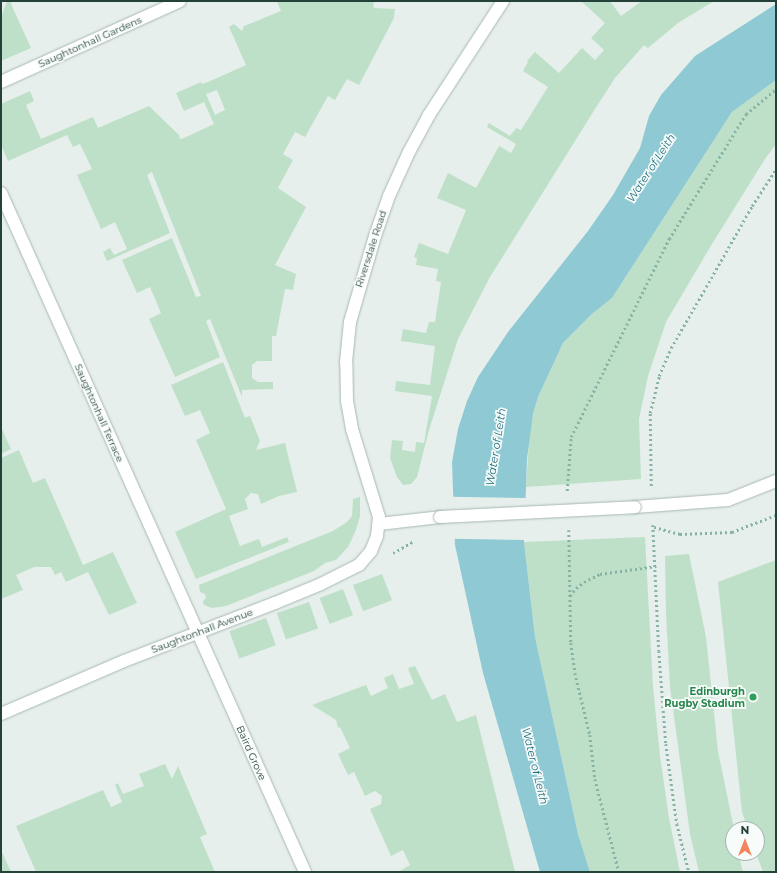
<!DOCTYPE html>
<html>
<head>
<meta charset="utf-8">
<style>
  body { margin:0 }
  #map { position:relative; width:777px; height:873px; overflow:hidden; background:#e6efeb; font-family:Montserrat,sans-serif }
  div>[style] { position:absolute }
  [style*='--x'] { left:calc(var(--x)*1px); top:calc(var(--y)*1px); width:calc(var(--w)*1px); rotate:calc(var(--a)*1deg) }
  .green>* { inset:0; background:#bfe0c8; transform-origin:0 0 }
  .water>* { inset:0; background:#8ec9d4 }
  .pier>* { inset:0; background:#e6efeb; transform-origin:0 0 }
  .path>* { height:2.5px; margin-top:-1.25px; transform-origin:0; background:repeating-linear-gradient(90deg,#86b3a5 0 2px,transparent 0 5px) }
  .roads { filter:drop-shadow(0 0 1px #a8b8b2) drop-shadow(0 0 1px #a8b8b2) }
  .minor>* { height:12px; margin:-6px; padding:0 6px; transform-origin:6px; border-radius:6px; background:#fff }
  .bridges { filter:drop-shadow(0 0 1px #a8b8b2) drop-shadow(0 0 1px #a8b8b2) }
  .minor-bridge>* { height:12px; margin:-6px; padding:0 6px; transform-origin:6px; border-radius:6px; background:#fff }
  .dots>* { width:11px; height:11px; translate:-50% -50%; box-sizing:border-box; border:2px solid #f7fbf9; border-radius:50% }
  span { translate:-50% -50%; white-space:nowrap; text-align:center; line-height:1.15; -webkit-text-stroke:3.5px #f7fbf9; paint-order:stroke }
  .street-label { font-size:10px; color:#24423a }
  .leisure-label { font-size:10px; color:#27864d; font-weight:700 }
  .right { translate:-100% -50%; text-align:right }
  .water-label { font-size:11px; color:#1c6f80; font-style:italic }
  .frame { position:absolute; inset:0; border:2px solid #24423a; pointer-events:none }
  .north { position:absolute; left:725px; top:821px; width:40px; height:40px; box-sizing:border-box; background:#f7fbf9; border:1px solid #a3b1ad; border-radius:50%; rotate:0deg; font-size:11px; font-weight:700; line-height:16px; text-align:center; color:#24423a }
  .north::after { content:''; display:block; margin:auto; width:14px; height:18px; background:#f4845f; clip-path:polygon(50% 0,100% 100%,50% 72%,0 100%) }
</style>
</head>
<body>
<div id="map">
  <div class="green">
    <div style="clip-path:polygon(7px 1px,12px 1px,11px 4px,31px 48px,1px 61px,1px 18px)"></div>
    <div style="clip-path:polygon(evenodd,277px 1px,379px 1px,373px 3px,374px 8px,395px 9px,394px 18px,359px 85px,347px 79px,335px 100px,328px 96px,305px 137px,295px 132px,283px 154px,293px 160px,278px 188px,306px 207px,275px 265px,296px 274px,293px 290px,285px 289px,276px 336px,272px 336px,272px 361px,257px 361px,252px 365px,252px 378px,258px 382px,273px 382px,273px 389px,242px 390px,242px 397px,210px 319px,206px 321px,220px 357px,175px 377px,149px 319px,161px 313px,150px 287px,137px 293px,122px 260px,172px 238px,196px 297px,201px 296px,152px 172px,147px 175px,170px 233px,107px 261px,103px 252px,110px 248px,114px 255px,127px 249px,115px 222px,101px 229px,77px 175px,92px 169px,80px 144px,73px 147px,67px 135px,8px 161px,1px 145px,1px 104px,30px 91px,34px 101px,26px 105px,41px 139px,93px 117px,98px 128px,149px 106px,179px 135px,180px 139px,184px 138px,214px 124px,204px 102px,184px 111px,176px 93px,201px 82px,202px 84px,208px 82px,246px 65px,229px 27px,234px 24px,242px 31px,244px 26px,281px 11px,277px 1px,217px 90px,225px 110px,215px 115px,206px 94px,217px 90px)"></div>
    <div style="clip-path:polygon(581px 1px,610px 1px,621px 16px,642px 1px,714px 1px,678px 23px,648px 48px,644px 45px,615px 78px,595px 109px,490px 277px,458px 339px,429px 430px,417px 477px,411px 484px,403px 485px,397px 477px,390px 458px,392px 440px,403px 441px,402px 450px,415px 452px,416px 442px,424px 443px,432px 396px,395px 391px,396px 381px,430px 385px,435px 346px,401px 341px,403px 329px,426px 333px,429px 322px,435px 322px,441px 282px,436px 281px,438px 269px,416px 265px,417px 258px,414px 257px,419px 243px,448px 254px,466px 210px,437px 198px,448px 173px,476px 188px,499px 146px,511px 153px,516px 144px,487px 127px,489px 123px,510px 136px,516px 128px,521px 130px,548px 87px,523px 71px,528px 62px,527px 61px,535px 52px,559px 73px,582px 48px,595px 60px,604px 50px,591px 38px,605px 23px)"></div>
    <div style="clip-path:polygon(776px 80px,776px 144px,765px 159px,712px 244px,666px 322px,648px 376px,639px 419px,641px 479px,526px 487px,530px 426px,533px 414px,538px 397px,563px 343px,592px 314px,612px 298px,732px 112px)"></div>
    <div style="clip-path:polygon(223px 362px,245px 418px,250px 416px,260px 441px,256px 450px,285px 443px,297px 492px,279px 496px,261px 504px,258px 494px,251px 493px,245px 499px,248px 509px,229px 516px,240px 546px,259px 539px,262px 547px,287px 537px,289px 542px,196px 579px,175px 532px,226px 509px,196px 440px,210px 433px,200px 410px,185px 416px,171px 385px)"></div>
    <div style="clip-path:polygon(1px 427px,11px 449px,1px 454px)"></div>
    <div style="clip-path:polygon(19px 450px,33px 483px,45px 478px,83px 565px,113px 552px,137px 603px,109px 615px,88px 572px,66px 582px,61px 572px,55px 575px,51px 567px,34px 567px,16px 575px,23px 590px,1px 599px,1px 458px)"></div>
    <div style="clip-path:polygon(360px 497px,360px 516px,356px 530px,348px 547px,336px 560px,325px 563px,314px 571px,226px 606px,212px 608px,204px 605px,203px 601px,206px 598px,205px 594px,200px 592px,199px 585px,333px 531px,347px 522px,352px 516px,353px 499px)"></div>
    <div style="clip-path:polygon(645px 537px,653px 687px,660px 756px,669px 818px,680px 872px,590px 872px,578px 834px,535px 637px,524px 542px)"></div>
    <div style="clip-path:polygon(689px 554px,706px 637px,718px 751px,734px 829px,733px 853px,738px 853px,743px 872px,699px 872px,690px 834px,670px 687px,666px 614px,665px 556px)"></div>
    <div style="clip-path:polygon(776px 560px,776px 872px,763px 872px,756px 853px,757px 829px,748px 829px,742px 812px,718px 582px)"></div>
    <div style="left:382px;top:574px;width:28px;height:31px;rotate:69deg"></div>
    <div style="left:343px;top:589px;width:28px;height:25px;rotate:69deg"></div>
    <div style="left:309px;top:602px;width:28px;height:34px;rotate:71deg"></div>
    <div style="left:266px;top:618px;width:29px;height:39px;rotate:70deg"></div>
    <div style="clip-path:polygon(415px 666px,432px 700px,445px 694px,457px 722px,476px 715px,515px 872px,398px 872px,410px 865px,403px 850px,391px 856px,370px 809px,381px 804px,382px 796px,375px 791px,365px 796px,354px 772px,348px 775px,338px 754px,350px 748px,340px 727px,338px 728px,336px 720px,312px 705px,366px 685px,371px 696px,388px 688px,384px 678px,393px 674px,399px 689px,414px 684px,408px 668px)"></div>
    <div style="clip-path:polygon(165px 764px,172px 779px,178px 766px,207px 834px,200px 837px,215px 872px,36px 872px,16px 826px,103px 790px,111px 807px,122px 802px,115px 785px,118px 783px,123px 794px,144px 786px,139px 774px)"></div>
    <div style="clip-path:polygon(1px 850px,11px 872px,1px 872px)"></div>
  </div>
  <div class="water">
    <div style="clip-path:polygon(776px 4px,776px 80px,732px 112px,612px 298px,592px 314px,563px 343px,538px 397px,533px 414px,527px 459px,524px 542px,535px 637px,578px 834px,590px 872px,540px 872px,483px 673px,455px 545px,452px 462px,458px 429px,467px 401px,478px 377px,508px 332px,588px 231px,613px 195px,640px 148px,649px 116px,661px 95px,695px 56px)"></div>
  </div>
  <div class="pier">
    <div style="left:527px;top:498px;width:42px;height:77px;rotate:91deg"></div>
  </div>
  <div class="path">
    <div style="--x:651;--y:486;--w:73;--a:-90.8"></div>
    <div style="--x:650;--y:413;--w:38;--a:-76"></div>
    <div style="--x:659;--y:376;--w:30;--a:-67"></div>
    <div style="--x:671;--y:348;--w:70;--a:-60.2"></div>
    <div style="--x:706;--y:287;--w:93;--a:-60.4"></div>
    <div style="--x:752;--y:206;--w:44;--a:-57"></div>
    <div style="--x:567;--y:491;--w:54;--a:-85.8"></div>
    <div style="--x:571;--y:437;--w:221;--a:-63.7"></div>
    <div style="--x:669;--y:239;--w:147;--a:-58.4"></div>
    <div style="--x:746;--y:114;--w:39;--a:-40"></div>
    <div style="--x:653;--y:525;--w:126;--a:87.3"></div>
    <div style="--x:659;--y:651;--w:93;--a:85.7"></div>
    <div style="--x:666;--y:744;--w:81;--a:82.2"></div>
    <div style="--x:677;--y:824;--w:49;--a:76"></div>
    <div style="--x:654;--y:527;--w:27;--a:15"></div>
    <div style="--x:680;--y:534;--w:52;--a:-2.2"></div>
    <div style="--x:732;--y:532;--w:47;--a:-21.1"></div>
    <div style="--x:569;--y:530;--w:113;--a:89"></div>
    <div style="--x:571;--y:643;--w:30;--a:82"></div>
    <div style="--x:575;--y:673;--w:64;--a:76.4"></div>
    <div style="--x:590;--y:735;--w:44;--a:83.5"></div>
    <div style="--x:595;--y:779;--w:96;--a:75.5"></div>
    <div style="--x:393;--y:553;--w:24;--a:-30"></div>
    <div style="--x:570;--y:596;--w:10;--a:-53"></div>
    <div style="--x:576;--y:588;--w:10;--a:-37"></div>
    <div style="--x:584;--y:582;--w:18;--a:-27"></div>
    <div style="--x:600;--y:574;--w:57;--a:-8.1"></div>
  </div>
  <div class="roads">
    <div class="minor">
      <div style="--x:1;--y:82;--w:196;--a:-24.3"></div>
      <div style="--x:1;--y:193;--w:744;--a:65.88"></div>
      <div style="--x:635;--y:507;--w:93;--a:-4.3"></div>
      <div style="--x:728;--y:500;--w:52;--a:-21.6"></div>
      <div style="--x:379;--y:524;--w:61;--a:-6.5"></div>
      <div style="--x:1;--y:714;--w:134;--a:-23.3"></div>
      <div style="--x:124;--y:661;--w:162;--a:-21"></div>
      <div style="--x:275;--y:603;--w:50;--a:-22.4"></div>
      <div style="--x:321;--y:584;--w:42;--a:-26.6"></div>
      <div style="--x:359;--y:565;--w:18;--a:-49"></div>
      <div style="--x:371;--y:551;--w:16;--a:-68"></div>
      <div style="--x:377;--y:536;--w:19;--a:-84"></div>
      <div style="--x:379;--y:517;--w:92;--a:-107.1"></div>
      <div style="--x:352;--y:429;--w:28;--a:-100"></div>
      <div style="--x:347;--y:401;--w:39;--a:-91"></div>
      <div style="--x:346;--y:362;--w:40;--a:-84.3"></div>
      <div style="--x:350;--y:322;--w:90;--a:-73.8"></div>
      <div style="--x:375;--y:236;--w:42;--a:-70.7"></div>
      <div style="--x:389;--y:196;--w:48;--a:-65.6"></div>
      <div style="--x:409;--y:152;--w:42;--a:-61.6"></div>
      <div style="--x:429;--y:115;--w:136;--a:-57"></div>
    </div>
  </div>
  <div class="bridges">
    <div class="minor-bridge">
      <div style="--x:440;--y:517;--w:195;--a:-2.9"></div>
    </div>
  </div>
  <div class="dots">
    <div style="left:753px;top:697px;background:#2e9e5b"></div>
  </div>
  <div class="street-label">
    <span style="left:90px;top:42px;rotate:-24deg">Saughtonhall Gardens</span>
    <span style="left:371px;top:249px;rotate:-72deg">Riversdale Road</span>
    <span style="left:99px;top:413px;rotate:66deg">Saughtonhall Terrace</span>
    <span style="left:202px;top:631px;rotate:-21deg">Saughtonhall Avenue</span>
    <span style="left:251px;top:753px;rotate:66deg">Baird Grove</span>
  </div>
  <div class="leisure-label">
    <span class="right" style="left:745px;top:697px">Edinburgh<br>Rugby Stadium</span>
  </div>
  <div class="water-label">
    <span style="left:651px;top:168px;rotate:-57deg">Water of Leith</span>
    <span style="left:496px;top:447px;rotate:-81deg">Water of Leith</span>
    <span style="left:535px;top:766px;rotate:76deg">Water of Leith</span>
  </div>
  <div class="frame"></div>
  <div class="north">N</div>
</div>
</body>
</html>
